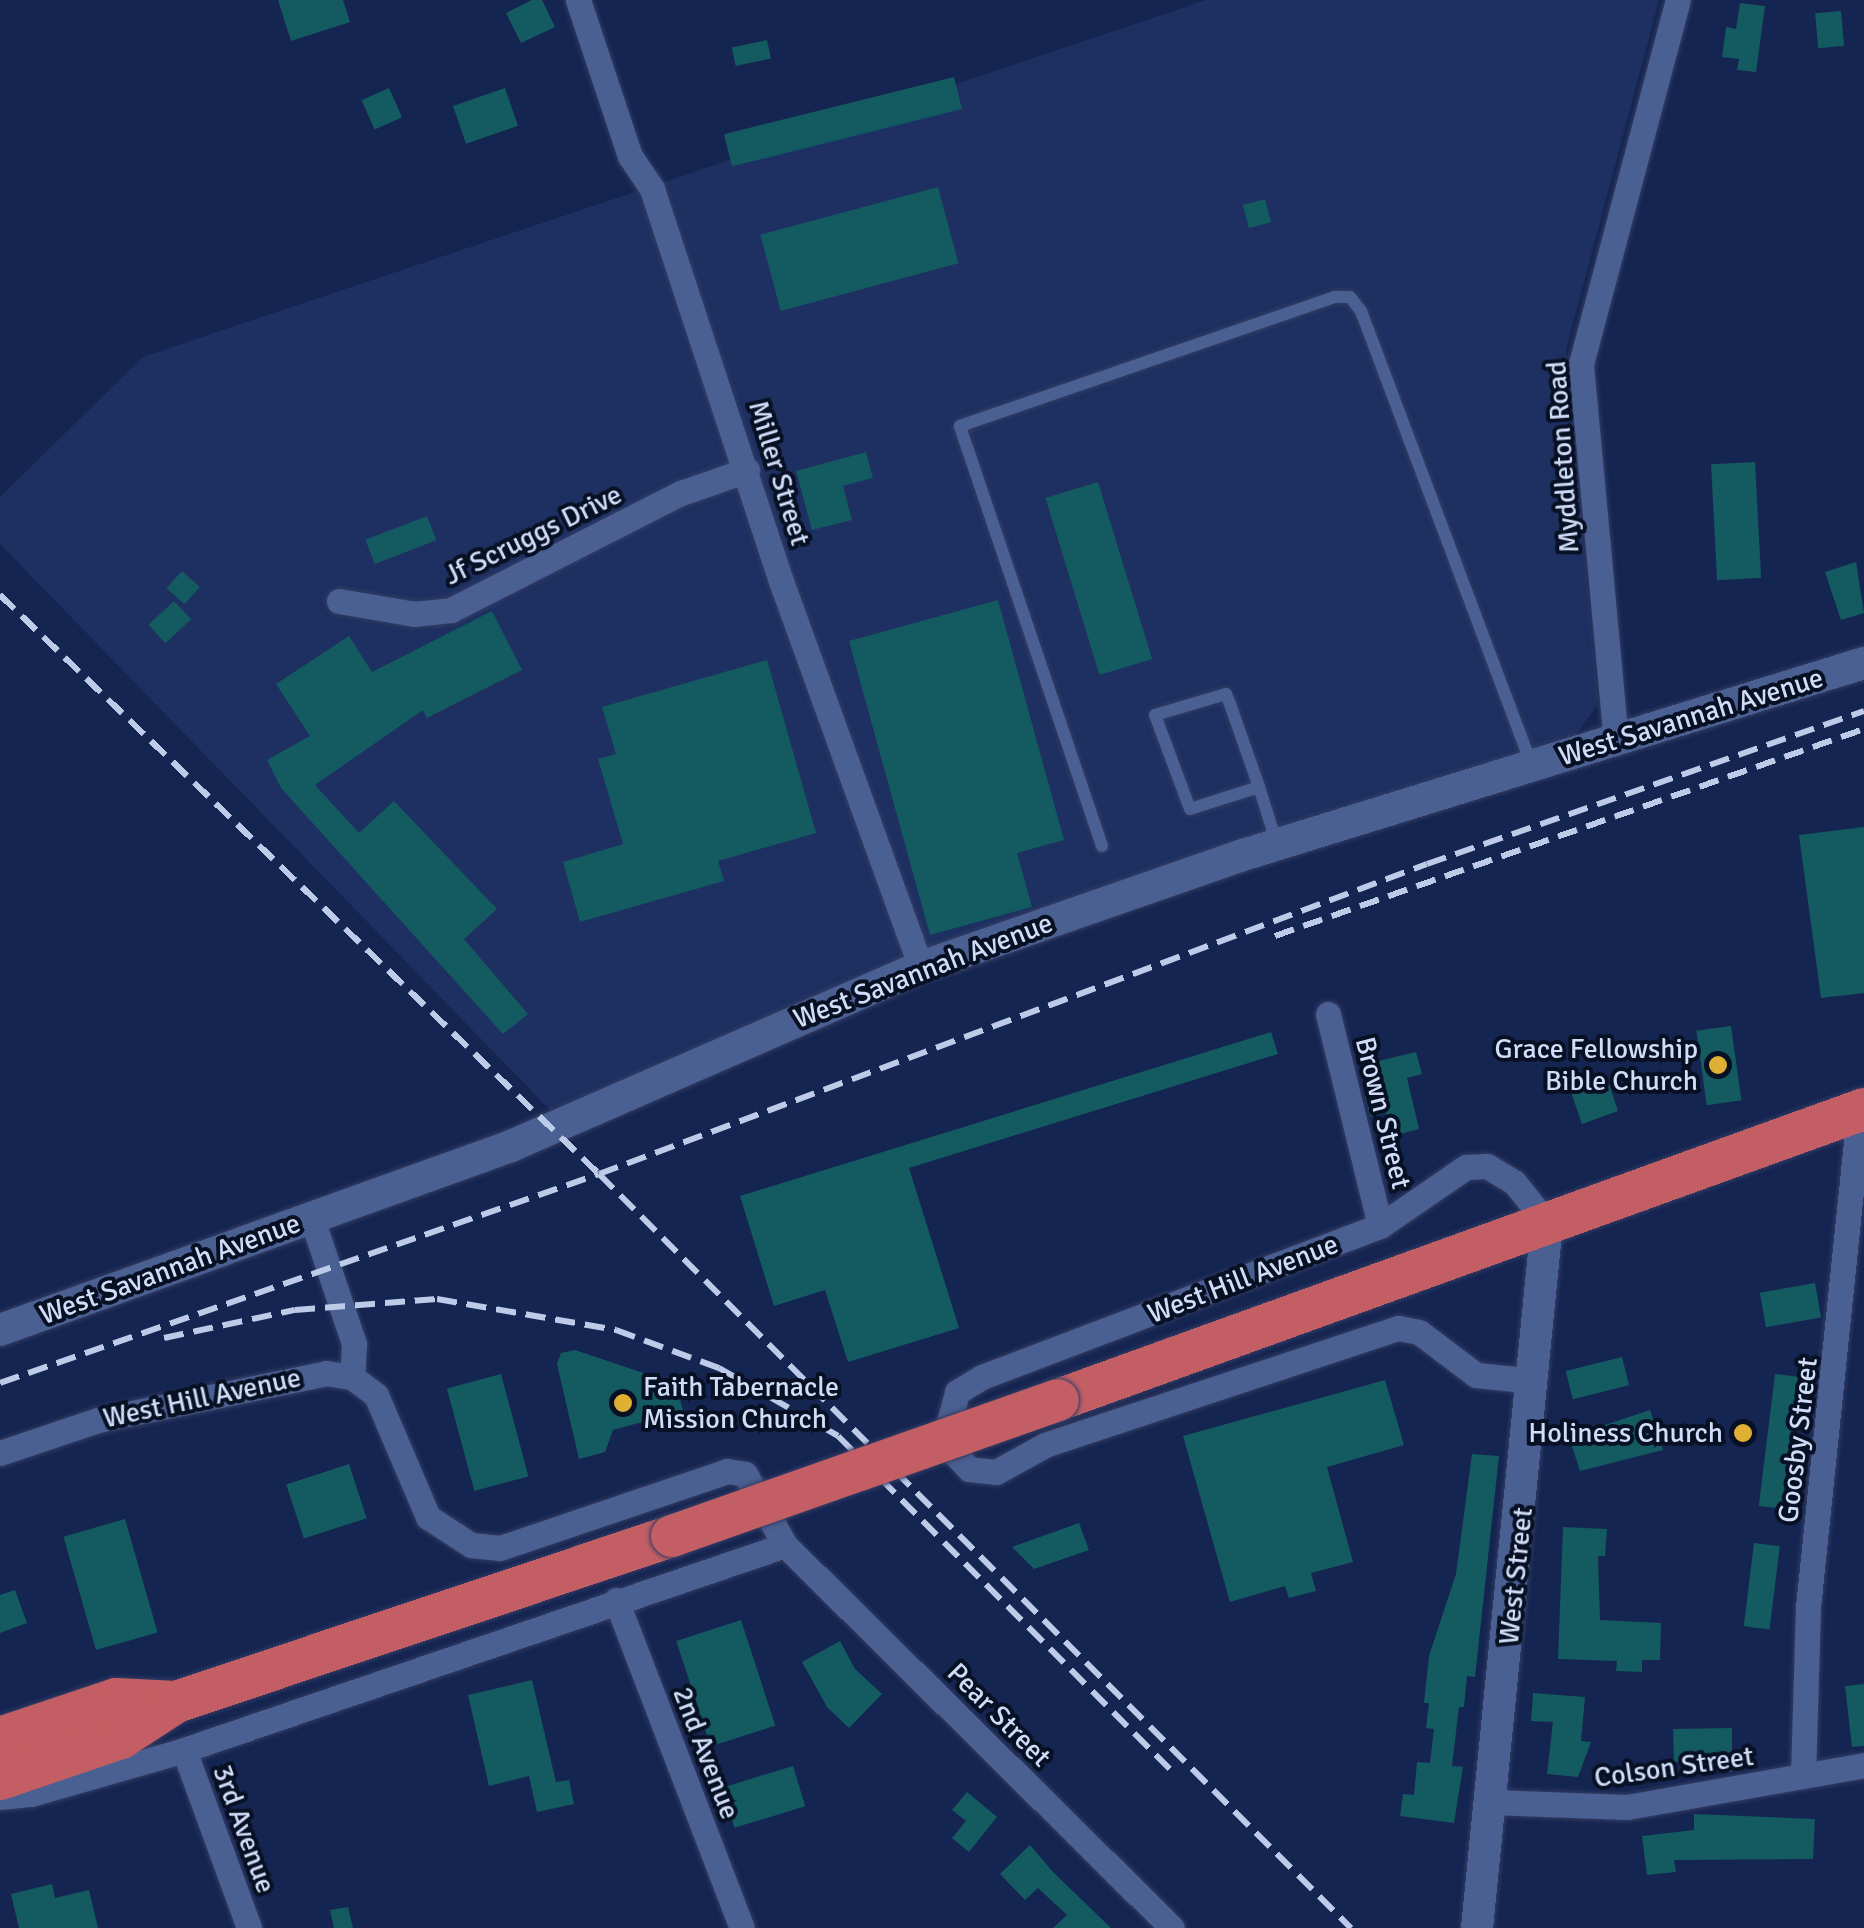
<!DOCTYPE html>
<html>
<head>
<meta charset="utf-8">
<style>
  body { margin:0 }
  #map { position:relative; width:1864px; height:1928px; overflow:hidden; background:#152551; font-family:Signika,sans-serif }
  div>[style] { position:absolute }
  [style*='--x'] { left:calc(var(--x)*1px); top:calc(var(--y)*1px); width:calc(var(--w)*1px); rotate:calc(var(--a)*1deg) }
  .built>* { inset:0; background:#1d3061 }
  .building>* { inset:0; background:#145a61; transform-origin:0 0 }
  .roads { filter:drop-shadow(0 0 2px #343d64) drop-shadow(0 0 2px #343d64) }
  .service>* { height:12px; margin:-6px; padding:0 6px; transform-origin:6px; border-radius:6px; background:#4b6092 }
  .minor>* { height:25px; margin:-12.5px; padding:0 12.5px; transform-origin:12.5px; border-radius:12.5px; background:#4b6092 }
  .tertiary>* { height:32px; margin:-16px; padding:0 16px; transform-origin:16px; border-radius:16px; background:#4b6092 }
  .trunk>* { height:42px; margin:-21px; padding:0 21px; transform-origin:21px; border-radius:21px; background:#c35f64 }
  .rail>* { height:6px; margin-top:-3px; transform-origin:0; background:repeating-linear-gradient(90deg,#bdcae8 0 20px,transparent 0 30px) }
  .bridges { filter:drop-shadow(0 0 2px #343d64) drop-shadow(0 0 2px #343d64) }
  .trunk-bridge>* { height:42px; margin:-21px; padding:0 21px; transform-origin:21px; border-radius:21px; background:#c35f64 }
  .dots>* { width:28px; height:28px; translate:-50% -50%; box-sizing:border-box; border:5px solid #081023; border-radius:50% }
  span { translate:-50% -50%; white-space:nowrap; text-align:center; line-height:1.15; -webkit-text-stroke:8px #081023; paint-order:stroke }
  .street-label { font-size:28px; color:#d0ddf9 }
  .poi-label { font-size:28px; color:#d0ddf9 }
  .right { translate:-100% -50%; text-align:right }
  .left { translate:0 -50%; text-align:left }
</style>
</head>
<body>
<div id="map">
  <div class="built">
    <div style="clip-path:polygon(1206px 0,1659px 0,1566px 350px,1598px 704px,1573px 739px,553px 1113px,0 544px,0 497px,143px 357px)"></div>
  </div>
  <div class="building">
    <div style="clip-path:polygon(278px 0,343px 0,350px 22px,291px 41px)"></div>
    <div style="clip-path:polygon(532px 0,542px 0,555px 27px,521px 43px,506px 13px)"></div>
    <div style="clip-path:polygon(1740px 3px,1765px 6px,1756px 72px,1737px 70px,1739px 59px,1722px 57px,1726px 27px,1736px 29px)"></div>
    <div style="left:1841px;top:11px;width:35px;height:26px;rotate:85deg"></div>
    <div style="left:767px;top:40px;width:19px;height:36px;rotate:78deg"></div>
    <div style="left:954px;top:77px;width:33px;height:237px;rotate:76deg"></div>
    <div style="left:389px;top:88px;width:32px;height:30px;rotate:66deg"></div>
    <div style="left:505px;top:88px;width:40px;height:55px;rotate:71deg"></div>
    <div style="left:938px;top:187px;width:79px;height:184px;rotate:75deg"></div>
    <div style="left:1265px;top:199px;width:24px;height:23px;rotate:75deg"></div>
    <div style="clip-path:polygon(866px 452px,873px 478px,843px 486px,852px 520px,812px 530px,796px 471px)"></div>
    <div style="left:1755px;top:462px;width:116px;height:44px;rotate:87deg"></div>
    <div style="left:1098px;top:482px;width:185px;height:55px;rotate:73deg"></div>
    <div style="left:427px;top:516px;width:26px;height:66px;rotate:69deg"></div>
    <div style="clip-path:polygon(1856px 562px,1864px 613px,1841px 620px,1825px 572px)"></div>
    <div style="left:182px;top:571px;width:24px;height:23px;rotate:42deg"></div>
    <div style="clip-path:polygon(998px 600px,1064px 840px,1017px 853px,1032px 907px,930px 935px,849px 641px)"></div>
    <div style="left:174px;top:601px;width:25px;height:35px;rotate:47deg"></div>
    <div style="clip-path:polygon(492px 611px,522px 670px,427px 718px,423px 710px,315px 785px,359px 833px,394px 801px,497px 909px,464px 939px,528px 1014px,503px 1034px,281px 788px,267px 760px,310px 736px,276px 684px,349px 636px,372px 672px)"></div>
    <div style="clip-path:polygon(767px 660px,816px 833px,718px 861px,724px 881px,580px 922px,563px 862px,623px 844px,598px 759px,616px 754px,602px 707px)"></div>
    <div style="clip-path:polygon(1864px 827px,1864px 993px,1821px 998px,1799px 835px)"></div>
    <div style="left:1731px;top:1026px;width:75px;height:35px;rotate:82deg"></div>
    <div style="clip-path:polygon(1271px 1032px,1278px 1054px,909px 1168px,959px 1328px,848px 1362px,825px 1290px,774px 1306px,740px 1196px)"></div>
    <div style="clip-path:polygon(1416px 1052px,1422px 1074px,1407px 1078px,1419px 1129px,1392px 1136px,1386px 1113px,1370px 1117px,1365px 1096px,1382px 1092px,1374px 1062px)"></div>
    <div style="clip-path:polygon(1588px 1074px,1593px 1089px,1609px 1084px,1618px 1111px,1582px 1124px,1567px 1081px)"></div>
    <div style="left:1815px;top:1283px;width:35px;height:56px;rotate:80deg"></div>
    <div style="clip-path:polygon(575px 1350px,676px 1384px,683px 1411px,613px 1430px,605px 1452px,579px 1459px,557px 1364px,561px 1353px)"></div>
    <div style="left:1622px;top:1357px;width:29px;height:58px;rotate:76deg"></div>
    <div style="left:501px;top:1374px;width:106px;height:56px;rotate:75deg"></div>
    <div style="left:1775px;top:1374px;width:23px;height:133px;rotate:7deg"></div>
    <div style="clip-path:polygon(1385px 1380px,1404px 1445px,1327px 1467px,1353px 1562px,1311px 1573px,1316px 1591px,1289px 1598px,1285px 1586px,1230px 1602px,1183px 1436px)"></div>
    <div style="clip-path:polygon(1650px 1410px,1663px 1450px,1580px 1471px,1569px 1437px)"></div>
    <div style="clip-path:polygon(1472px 1454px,1499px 1456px,1475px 1677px,1467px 1676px,1464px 1707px,1459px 1707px,1452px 1766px,1463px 1767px,1454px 1823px,1400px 1816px,1403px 1794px,1414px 1795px,1417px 1762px,1430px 1763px,1434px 1729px,1426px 1728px,1429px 1703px,1424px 1703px,1429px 1656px,1456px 1574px)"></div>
    <div style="left:349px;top:1464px;width:57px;height:66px;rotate:72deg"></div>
    <div style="left:125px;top:1519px;width:118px;height:64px;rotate:74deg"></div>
    <div style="clip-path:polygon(1079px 1523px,1089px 1550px,1034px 1569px,1012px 1547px)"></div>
    <div style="clip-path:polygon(1563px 1527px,1607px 1529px,1605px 1556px,1598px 1556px,1600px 1620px,1661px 1623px,1660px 1660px,1642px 1660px,1642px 1672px,1616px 1671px,1617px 1661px,1558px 1659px)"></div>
    <div style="left:1754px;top:1543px;width:26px;height:84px;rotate:7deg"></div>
    <div style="clip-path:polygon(15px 1590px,27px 1623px,0 1633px,0 1595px)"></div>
    <div style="left:741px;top:1620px;width:111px;height:68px;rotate:72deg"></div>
    <div style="clip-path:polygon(840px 1641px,855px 1669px,882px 1694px,849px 1728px,827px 1707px,802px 1662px)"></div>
    <div style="clip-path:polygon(532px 1680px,556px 1782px,569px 1780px,574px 1804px,537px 1812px,529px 1776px,489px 1786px,468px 1695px)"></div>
    <div style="clip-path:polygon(1864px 1684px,1864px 1746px,1852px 1747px,1845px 1686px)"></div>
    <div style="clip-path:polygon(1533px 1693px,1585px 1697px,1581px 1741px,1591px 1742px,1578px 1777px,1547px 1774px,1553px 1722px,1531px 1721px)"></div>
    <div style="clip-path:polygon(1732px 1728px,1732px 1772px,1703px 1772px,1703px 1762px,1674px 1762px,1673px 1729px)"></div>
    <div style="left:793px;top:1766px;width:42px;height:74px;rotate:73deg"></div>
    <div style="clip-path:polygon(967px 1792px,997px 1817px,969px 1852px,952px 1838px,966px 1821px,952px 1810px)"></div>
    <div style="clip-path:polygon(1694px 1814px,1815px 1819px,1813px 1859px,1674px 1860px,1676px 1872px,1647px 1875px,1642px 1836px,1694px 1830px)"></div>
    <div style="clip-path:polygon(1030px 1845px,1054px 1873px,1111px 1928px,1053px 1928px,1067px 1915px,1038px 1888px,1025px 1900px,1000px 1874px)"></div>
    <div style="clip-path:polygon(52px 1884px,55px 1898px,89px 1890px,98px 1928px,19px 1928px,11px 1894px)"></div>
    <div style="clip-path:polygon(348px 1907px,353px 1928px,334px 1928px,330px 1910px)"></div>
  </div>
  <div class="roads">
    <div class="service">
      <div style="--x:1259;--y:787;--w:72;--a:162.3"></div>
      <div style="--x:1190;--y:809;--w:100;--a:-110.4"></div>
      <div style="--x:1155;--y:715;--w:74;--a:-16.5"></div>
      <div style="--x:1226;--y:694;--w:11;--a:68"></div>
      <div style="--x:1230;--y:704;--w:88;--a:70.7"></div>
      <div style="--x:1259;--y:787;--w:60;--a:72.5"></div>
      <div style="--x:1102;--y:846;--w:443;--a:-108.7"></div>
      <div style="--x:960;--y:426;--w:396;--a:-19"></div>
      <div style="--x:1334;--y:297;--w:16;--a:0"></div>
      <div style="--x:1350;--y:297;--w:18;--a:52"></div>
      <div style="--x:1361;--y:311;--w:484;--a:69.4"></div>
    </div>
    <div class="minor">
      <div style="--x:578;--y:0;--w:164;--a:71.6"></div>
      <div style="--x:630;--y:156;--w:40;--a:56"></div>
      <div style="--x:652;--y:189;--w:413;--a:71.8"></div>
      <div style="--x:781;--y:581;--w:411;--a:70.1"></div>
      <div style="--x:339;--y:601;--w:76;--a:9.8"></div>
      <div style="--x:414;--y:614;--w:37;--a:-6"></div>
      <div style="--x:451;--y:610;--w:258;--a:-27"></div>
      <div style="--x:681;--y:493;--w:70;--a:-19.2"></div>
      <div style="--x:1616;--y:742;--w:380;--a:-95.3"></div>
      <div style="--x:1581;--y:364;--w:377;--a:-75.1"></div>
      <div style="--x:1328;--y:1014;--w:218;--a:76.2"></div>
      <div style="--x:312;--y:1219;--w:132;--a:71.4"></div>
      <div style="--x:354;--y:1344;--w:33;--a:93"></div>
      <div style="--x:1534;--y:1381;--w:58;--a:-174.1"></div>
      <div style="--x:1476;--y:1375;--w:71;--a:-143"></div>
      <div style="--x:1419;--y:1332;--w:21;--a:-169"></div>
      <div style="--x:1398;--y:1328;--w:372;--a:161.7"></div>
      <div style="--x:1045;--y:1445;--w:56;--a:151.1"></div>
      <div style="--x:996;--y:1472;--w:27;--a:-174"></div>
      <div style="--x:969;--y:1469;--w:23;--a:-133"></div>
      <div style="--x:953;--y:1452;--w:26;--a:-101"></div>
      <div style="--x:948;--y:1426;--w:35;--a:-75"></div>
      <div style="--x:957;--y:1392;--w:29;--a:-31"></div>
      <div style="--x:982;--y:1377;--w:426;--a:-20.8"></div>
      <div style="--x:1380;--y:1226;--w:104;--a:-34.5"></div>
      <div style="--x:1466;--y:1167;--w:21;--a:-3"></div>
      <div style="--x:1487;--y:1166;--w:31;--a:31"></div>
      <div style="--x:1514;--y:1182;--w:53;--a:51.2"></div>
      <div style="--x:0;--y:1453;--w:103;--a:-18.6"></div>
      <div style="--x:98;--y:1420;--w:233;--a:-11.6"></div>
      <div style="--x:326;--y:1373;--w:26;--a:9"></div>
      <div style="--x:352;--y:1377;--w:30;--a:37"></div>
      <div style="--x:376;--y:1395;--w:133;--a:66.9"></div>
      <div style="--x:428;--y:1517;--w:51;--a:33.1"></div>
      <div style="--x:471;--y:1545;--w:29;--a:6"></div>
      <div style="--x:500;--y:1548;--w:240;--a:-18.7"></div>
      <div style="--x:727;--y:1471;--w:18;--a:9"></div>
      <div style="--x:745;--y:1474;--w:81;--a:60.6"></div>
      <div style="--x:785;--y:1545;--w:544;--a:44.7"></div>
      <div style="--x:616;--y:1600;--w:351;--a:69"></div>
      <div style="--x:184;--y:1750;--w:189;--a:69.9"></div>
      <div style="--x:1803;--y:1776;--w:169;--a:-88.3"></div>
      <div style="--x:1808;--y:1607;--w:499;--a:-84.1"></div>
      <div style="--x:0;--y:1797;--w:31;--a:-6"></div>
      <div style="--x:31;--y:1794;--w:159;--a:-16"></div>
      <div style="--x:184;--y:1750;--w:635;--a:-18.83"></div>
      <div style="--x:1491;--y:1802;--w:136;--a:2.1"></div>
      <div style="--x:1627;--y:1807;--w:241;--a:-10"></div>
    </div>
    <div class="tertiary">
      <div style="--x:0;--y:1330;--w:543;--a:-19.8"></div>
      <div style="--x:511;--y:1146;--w:447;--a:-23.6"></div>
      <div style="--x:921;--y:967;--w:341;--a:-19.2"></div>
      <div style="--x:1243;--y:855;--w:650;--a:-17.18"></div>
      <div style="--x:1477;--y:1928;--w:708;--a:-84.33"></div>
    </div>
    <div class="trunk">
      <div style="--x:1058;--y:1400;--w:857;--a:-19.85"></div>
      <div style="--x:0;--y:1738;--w:122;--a:-18.6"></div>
      <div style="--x:116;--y:1699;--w:60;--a:2.9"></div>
      <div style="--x:0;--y:1779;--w:128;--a:-18.7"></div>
      <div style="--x:121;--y:1738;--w:66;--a:-33.2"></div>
      <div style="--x:176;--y:1702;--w:523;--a:-18.5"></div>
    </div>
  </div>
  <div class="rail">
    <div style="--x:0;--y:595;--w:833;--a:44.03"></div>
    <div style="--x:599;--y:1174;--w:1065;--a:45.08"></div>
    <div style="--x:1275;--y:936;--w:624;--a:-19.36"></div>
    <div style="--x:164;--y:1338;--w:134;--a:-12.1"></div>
    <div style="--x:295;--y:1310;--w:142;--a:-4.4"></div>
    <div style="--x:437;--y:1299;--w:182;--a:9.8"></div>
    <div style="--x:616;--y:1330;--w:110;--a:20.3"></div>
    <div style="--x:719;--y:1368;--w:137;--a:29.7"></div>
    <div style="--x:838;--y:1436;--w:474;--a:45.1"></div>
    <div style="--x:0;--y:1383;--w:634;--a:-19.23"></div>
    <div style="--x:599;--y:1174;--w:884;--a:-20.53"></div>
    <div style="--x:1427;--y:864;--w:463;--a:-19.3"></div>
  </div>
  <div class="bridges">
    <div class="trunk-bridge">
      <div style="--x:672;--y:1536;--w:409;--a:-19.4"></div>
    </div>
  </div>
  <div class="dots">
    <div style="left:1718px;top:1065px;background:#e0b034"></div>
    <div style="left:623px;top:1403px;background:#e0b034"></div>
    <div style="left:1743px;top:1433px;background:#e0b034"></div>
  </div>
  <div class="street-label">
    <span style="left:1563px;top:457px;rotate:-94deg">Myddleton Road</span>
    <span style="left:779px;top:473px;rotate:73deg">Miller Street</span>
    <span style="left:533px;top:535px;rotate:-26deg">Jf Scruggs Drive</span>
    <span style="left:1691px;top:717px;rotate:-17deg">West Savannah Avenue</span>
    <span style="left:923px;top:971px;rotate:-21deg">West Savannah Avenue</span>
    <span style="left:1383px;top:1113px;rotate:76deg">Brown Street</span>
    <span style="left:170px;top:1269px;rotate:-20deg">West Savannah Avenue</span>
    <span style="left:1243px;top:1279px;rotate:-21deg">West Hill Avenue</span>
    <span style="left:202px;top:1398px;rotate:-12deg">West Hill Avenue</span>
    <span style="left:1798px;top:1440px;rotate:-83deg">Goosby Street</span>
    <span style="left:1516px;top:1576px;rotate:-84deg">West Street</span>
    <span style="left:999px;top:1715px;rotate:45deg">Pear Street</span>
    <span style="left:706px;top:1753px;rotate:69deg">2nd Avenue</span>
    <span style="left:1674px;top:1767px;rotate:-8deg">Colson Street</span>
    <span style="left:244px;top:1829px;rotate:70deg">3rd Avenue</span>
  </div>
  <div class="poi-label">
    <span class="right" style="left:1698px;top:1065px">Grace Fellowship<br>Bible Church</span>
    <span class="left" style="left:643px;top:1403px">Faith Tabernacle<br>Mission Church</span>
    <span class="right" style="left:1723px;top:1433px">Holiness Church</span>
  </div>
</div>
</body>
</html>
